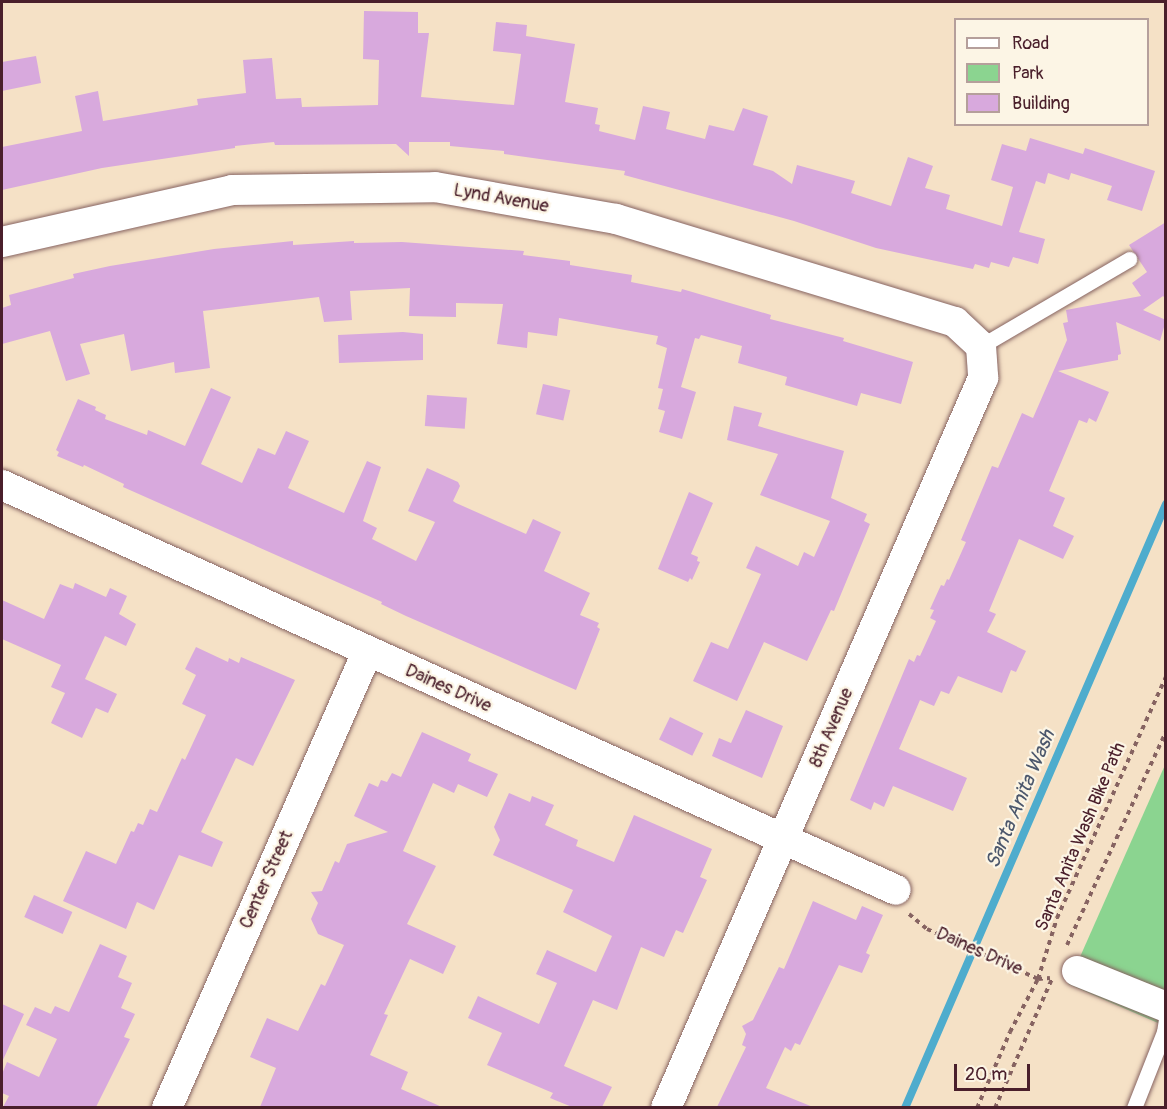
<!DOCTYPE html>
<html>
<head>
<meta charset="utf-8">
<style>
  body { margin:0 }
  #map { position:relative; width:1167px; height:1109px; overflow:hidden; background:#f5e1c6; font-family:Pangolin,sans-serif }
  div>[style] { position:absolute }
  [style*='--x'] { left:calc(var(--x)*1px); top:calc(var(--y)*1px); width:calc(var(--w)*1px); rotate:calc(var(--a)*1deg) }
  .green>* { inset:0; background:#8bd490 }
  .stream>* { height:8px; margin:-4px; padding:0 4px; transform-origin:4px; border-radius:4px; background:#4eaccd }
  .building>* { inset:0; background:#d8a9dd; transform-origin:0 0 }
  .path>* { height:4px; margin-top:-2px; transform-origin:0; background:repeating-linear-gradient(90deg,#866361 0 4.5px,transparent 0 9px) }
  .roads { filter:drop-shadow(0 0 2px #866361) drop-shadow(0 0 2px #866361) }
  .lane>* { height:15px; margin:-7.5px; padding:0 7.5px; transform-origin:7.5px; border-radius:7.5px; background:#fff }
  .street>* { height:30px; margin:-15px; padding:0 15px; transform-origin:15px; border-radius:15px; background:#fff }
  span { translate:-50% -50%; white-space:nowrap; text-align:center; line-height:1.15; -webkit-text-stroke:4.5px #fcf5e5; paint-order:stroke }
  .street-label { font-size:18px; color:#4a1f2b }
  .water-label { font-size:20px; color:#4c576c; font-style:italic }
  .frame { position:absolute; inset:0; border:3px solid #4a1f2b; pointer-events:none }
  .legend { position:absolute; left:954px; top:18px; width:195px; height:108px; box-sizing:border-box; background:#fcf5e5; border:2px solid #b59f9b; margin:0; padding:8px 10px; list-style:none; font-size:18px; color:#4a1f2b }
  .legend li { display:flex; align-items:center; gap:12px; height:30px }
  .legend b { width:30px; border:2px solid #b59f9b }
  .scale { position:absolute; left:954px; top:1064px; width:76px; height:27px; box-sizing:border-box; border:3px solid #4a1f2b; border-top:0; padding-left:8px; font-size:18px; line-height:21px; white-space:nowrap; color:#4a1f2b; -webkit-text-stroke:4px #fcf5e5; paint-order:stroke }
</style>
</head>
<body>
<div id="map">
  <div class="green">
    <div style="clip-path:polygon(1165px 765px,1165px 1026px,1068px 984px)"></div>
  </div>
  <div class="stream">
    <div style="--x:905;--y:1108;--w:658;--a:-66.63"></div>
  </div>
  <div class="building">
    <div style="clip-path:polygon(364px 11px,418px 12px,418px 33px,429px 33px,421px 97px,514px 105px,521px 54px,493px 51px,496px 22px,527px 25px,526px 36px,575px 44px,565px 102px,598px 108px,595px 124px,600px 125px,599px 131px,635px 140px,643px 106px,670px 112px,666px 129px,705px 139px,709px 125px,734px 131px,743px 108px,768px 116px,753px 165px,773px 171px,792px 184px,797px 165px,855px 181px,851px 193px,891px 206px,908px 157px,933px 166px,925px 188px,950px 195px,946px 209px,1002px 226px,1013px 187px,991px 180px,1002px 144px,1026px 151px,1030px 138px,1083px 154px,1085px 148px,1155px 171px,1142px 211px,1107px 200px,1112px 186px,1071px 173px,1069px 180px,1048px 173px,1045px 184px,1036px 181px,1019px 232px,1045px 239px,1038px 264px,1013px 257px,1009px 267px,991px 262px,989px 268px,975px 264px,973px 269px,876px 248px,794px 221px,624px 175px,625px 171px,504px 154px,504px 151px,450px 146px,450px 142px,409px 142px,409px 156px,396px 144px,275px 145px,274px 142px,235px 146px,235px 148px,102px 168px,2px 190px,2px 147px,82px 131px,75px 96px,98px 91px,103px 121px,198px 105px,197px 99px,246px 93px,243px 60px,272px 58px,276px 99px,301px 98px,302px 107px,378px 105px,379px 60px,363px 59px)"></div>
    <div style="clip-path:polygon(36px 56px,41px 83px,2px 91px,2px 62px)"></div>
    <div style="clip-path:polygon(1166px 222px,1166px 299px,1163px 296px,1143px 310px,1166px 320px,1160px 341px,1116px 322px,1121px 354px,1118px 355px,1118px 360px,1058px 371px,1109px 392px,1096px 422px,1089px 418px,1087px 423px,1079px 420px,1049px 491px,1065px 498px,1053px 526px,1074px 536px,1063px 559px,1019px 539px,989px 611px,996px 614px,987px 632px,1026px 651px,1016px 672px,1011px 670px,1002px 693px,958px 676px,949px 694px,941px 691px,934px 706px,920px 700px,899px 749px,967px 778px,953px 811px,893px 786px,884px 807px,874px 802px,871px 810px,850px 800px,909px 659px,914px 662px,917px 655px,920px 656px,936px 621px,930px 618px,934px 610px,930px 609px,941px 585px,944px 586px,947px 579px,949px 580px,966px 542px,961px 540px,992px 466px,998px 468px,1022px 413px,1033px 418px,1067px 340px,1063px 323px,1068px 322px,1066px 310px,1141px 296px,1132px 283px,1147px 272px,1129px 245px)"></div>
    <div style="clip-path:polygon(293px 241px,293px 245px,354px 241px,354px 243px,402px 242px,524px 251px,523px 255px,570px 261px,570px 265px,632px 275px,631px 282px,681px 292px,682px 289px,771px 315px,770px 319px,844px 338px,843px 341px,913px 362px,901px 404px,861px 393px,857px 406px,785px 385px,787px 377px,738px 363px,742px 346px,701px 335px,699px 339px,695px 338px,681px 387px,696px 392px,682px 439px,659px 432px,665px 411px,658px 409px,663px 389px,658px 388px,667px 348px,656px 344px,658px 336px,559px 318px,557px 336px,528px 332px,527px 348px,497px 344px,503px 304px,456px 303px,456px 317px,409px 316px,410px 288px,350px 291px,352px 320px,324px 322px,319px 297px,203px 311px,210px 368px,175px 373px,174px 362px,131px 371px,124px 334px,80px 344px,90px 374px,66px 381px,50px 331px,2px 344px,2px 308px,11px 305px,9px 295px,74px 278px,73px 274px,110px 266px,214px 249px)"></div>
    <div style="clip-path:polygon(403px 332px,423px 334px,423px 360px,339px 363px,338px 335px)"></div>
    <div style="left:543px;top:384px;width:28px;height:31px;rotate:13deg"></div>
    <div style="clip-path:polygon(211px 388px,231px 397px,201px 464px,242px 483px,258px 448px,275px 455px,286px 431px,309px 441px,288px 488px,344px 513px,367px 461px,381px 467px,363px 521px,377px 528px,372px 539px,416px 561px,435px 522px,408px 511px,427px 468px,458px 482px,460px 486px,453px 501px,456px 503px,526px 534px,533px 519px,561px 532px,544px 571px,590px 593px,580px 615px,599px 623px,597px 627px,600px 629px,576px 690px,406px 616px,381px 604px,382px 602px,123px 487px,124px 484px,84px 465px,83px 467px,57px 456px,59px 452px,56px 450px,78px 399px,96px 407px,95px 410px,106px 415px,105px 419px,147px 435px,148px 430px,185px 446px)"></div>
    <div style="left:427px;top:395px;width:40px;height:31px;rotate:4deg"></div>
    <div style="clip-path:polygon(734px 406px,762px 413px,758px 426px,844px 451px,831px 498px,867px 514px,864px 521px,870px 524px,834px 611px,831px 610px,807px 661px,764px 642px,737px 701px,693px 681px,711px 642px,728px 649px,761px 574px,746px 568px,756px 546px,798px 566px,804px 552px,814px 557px,830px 521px,760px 495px,778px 454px,727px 440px)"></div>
    <div style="clip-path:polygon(689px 492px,713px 503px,691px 554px,698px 557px,697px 561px,700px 562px,692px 580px,690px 578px,688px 582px,658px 569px)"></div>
    <div style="clip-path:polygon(75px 583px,106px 597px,110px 588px,127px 596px,119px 614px,136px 624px,126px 646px,105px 636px,85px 679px,117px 694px,108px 713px,96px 708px,82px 738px,51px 723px,65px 693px,51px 687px,61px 665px,2px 639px,2px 600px,44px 619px,60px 584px,73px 589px)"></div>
    <div style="clip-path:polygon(196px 647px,228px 662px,229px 658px,239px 663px,241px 657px,295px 680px,253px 766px,236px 758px,201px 832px,223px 842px,212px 867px,179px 855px,154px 910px,137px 902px,126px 929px,63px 901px,86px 851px,116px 864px,131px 831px,134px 832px,138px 823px,143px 825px,150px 809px,157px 812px,182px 758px,185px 760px,206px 715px,182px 704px,196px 675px,185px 669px)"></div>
    <div style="clip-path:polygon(746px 710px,783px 726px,762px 778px,712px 756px,719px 738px,731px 743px)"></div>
    <div style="left:670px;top:717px;width:37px;height:25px;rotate:26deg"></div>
    <div style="clip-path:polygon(422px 732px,471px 754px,468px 761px,498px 774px,487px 797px,458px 784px,454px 793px,433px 783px,403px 851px,436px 866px,407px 924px,456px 946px,443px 974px,410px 959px,384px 1014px,388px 1015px,370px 1055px,408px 1072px,401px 1089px,442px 1107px,260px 1107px,276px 1068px,250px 1057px,267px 1018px,298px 1031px,321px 984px,325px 986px,344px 945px,318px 934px,311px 919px,318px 903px,311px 892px,322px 891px,335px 861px,339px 863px,347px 844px,388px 832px,354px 816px,369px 783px,378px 787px,381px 780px,387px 782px,392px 773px,401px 777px)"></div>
    <div style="clip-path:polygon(509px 793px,530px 802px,532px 796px,554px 805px,545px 825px,578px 840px,576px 846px,614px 862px,634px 815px,712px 849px,700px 877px,707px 880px,683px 933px,676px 930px,664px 957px,641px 947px,617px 1010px,593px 1000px,564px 1066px,612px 1087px,602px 1107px,572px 1107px,550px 1098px,553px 1093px,487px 1065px,502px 1033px,468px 1018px,478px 996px,539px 1024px,557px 983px,536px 974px,547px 950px,596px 972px,612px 936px,563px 912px,573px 890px,493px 855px,500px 840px,494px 827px)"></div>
    <div style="left:34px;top:895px;width:42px;height:24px;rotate:24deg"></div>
    <div style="clip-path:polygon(813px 901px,856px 920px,862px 906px,883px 915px,866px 953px,870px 955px,862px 973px,839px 965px,800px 1045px,795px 1043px,791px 1051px,785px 1047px,766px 1088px,813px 1107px,717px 1107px,746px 1047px,742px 1045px,746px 1034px,742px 1026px,753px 1020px,779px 967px,784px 969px)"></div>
    <div style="clip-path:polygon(100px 944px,127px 956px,118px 977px,132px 983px,121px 1008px,135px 1014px,124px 1037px,130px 1039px,96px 1107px,3px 1107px,9px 1096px,2px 1093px,2px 1074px,7px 1062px,39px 1077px,57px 1039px,26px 1025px,35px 1007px,51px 1014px,55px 1006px,69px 1012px)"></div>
    <div style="clip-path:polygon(2px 1004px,24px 1014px,2px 1062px)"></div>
  </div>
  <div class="path">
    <div style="--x:909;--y:914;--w:23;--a:40"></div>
    <div style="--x:927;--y:929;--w:122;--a:24.2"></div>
    <div style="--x:1038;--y:979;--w:12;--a:-5"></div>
    <div style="--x:1067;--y:945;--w:235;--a:-65.1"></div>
    <div style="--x:977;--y:1108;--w:83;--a:-66.5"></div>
    <div style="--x:1010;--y:1032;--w:60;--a:-62.2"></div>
    <div style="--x:1038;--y:979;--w:64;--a:-72.7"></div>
    <div style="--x:1057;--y:918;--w:265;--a:-65.7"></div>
    <div style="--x:995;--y:1108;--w:141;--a:-66.2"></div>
  </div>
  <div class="roads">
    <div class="lane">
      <div style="--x:981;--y:346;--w:172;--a:-30.4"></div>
      <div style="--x:1134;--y:1108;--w:82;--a:-68.5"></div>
      <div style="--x:1164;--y:1032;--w:13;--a:-81"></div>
    </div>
    <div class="street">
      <div style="--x:2;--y:242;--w:236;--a:-12.7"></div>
      <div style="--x:232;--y:190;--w:203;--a:-0.8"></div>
      <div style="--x:435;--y:187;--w:184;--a:10"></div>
      <div style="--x:616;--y:219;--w:354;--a:16.9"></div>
      <div style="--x:955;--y:322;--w:35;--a:43"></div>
      <div style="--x:981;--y:346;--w:32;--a:86"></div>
      <div style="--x:983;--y:378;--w:796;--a:113.47"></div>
      <div style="--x:2;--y:485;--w:981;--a:24.37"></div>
      <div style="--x:1077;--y:971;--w:96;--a:22"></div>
      <div style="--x:167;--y:1108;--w:497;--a:-66.3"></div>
    </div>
  </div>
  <div class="street-label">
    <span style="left:501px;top:199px;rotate:10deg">Lynd Avenue</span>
    <span style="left:448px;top:689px;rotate:24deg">Daines Drive</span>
    <span style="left:832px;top:728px;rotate:-67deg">8th Avenue</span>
    <span style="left:1081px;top:837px;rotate:-67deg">Santa Anita Wash Bike Path</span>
    <span style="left:267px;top:880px;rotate:-66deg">Center Street</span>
    <span style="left:979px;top:952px;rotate:24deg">Daines Drive</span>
  </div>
  <div class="water-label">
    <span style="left:1020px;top:799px;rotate:-67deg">Santa Anita Wash</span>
  </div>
  <div class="frame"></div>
  <ul class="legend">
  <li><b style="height:8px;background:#fff"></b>Road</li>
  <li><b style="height:16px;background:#8bd490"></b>Park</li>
  <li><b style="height:16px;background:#d8a9dd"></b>Building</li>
  </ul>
  <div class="scale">20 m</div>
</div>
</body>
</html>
